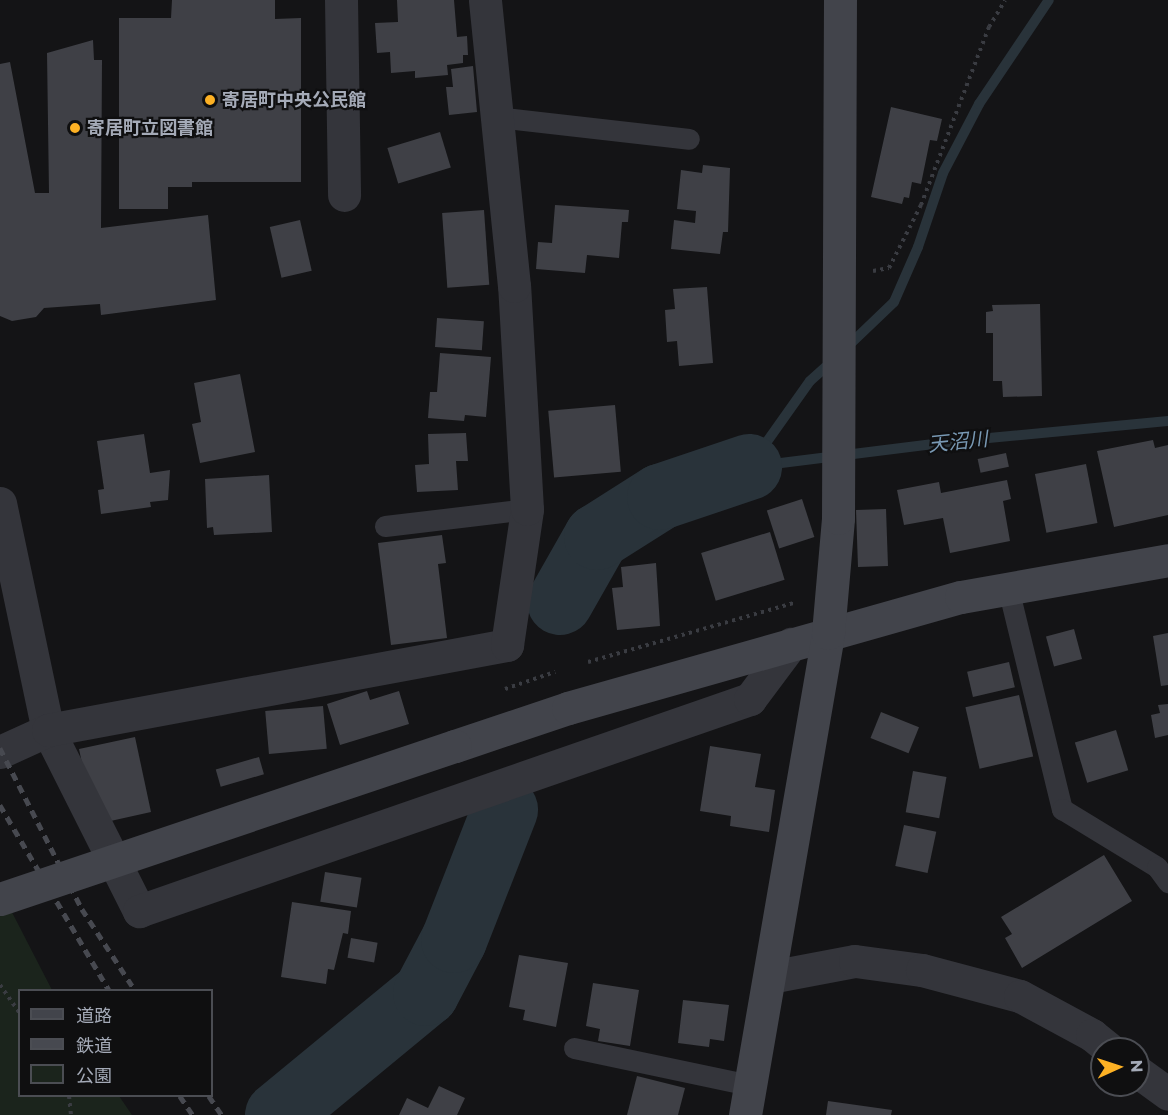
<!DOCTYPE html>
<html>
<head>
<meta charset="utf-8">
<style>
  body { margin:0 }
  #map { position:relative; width:1168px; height:1115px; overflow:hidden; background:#141416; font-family:Montserrat,"Noto Sans JP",sans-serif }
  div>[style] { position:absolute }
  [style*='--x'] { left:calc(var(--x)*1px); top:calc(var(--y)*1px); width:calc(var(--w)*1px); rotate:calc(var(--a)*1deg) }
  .green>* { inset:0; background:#1b241c }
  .stream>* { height:10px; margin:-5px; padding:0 5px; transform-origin:5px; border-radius:5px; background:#29333a }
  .river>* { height:66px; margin:-33px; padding:0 33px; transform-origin:33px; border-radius:33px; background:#29333a }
  .building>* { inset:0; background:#3f4046; transform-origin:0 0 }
  .path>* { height:4px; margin-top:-2px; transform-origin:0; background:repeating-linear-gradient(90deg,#3a3c42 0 3px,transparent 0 7.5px) }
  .lane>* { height:21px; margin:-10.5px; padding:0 10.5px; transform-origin:10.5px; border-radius:10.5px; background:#34353b }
  .street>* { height:33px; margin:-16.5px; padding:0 16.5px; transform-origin:16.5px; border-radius:16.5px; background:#34353b }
  .secondary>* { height:33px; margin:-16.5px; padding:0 16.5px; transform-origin:16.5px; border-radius:16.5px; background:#42444b }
  .rail>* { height:4.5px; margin-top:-2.25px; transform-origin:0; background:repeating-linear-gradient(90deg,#474950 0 8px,transparent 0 14px) }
  .secondary-bridge>* { height:33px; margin:-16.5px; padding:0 16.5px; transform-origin:16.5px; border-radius:16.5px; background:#42444b }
  .dots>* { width:16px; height:16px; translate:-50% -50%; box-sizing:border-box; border:3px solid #0f0f10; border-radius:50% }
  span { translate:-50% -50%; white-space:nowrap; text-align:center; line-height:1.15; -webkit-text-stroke:4.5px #0f0f10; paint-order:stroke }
  .poi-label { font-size:18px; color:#a4aab7; font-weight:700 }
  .left { translate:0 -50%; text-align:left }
  .water-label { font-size:20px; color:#7999b4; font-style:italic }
  .legend { position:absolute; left:18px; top:989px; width:195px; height:108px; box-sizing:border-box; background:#0f0f10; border:2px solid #4b4d53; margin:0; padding:8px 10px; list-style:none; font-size:18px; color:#a4aab7 }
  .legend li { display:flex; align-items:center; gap:12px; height:30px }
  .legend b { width:30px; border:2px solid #4b4d53 }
  .north { position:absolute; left:1090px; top:1037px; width:60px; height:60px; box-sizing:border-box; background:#0f0f10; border:2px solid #4b4d53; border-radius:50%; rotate:87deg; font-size:16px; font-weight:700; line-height:24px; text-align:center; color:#a4aab7 }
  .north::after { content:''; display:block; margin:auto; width:21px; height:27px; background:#fdb124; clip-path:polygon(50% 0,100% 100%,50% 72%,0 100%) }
</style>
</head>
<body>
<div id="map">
  <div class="green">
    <div style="clip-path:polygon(0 889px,52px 990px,20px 990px,20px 1096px,119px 1096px,132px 1115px,0 1115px)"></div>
  </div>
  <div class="stream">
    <div style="--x:846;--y:348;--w:66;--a:-43.8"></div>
    <div style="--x:894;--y:302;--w:60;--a:-66.4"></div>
    <div style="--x:918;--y:247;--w:78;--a:-71.3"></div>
    <div style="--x:943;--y:173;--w:78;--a:-62.4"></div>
    <div style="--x:979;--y:104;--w:125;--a:-56.1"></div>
    <div style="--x:749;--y:467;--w:105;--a:-54.7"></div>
    <div style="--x:810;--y:381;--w:30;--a:-42"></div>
    <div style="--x:749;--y:467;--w:210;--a:-7.1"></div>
    <div style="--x:957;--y:441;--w:212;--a:-5.4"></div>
  </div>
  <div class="river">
    <div style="--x:560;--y:602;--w:75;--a:-60.4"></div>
    <div style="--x:597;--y:537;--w:75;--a:-32.4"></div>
    <div style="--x:660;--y:497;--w:94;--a:-18.6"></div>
    <div style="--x:278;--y:1115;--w:192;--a:-39.5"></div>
    <div style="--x:426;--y:993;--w:60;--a:-62.2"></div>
    <div style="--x:454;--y:940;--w:140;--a:-68.6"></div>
  </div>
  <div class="building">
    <div style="clip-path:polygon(172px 0,275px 0,275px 19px,301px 18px,301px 182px,192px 182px,192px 187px,168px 187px,168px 209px,119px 209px,119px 18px,171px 18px)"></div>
    <div style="clip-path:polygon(397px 0,454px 0,457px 37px,467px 36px,468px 55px,463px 55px,463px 63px,447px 65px,448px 75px,415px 78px,415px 71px,391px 73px,390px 52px,377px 53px,375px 23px,398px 22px)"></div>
    <div style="clip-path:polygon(93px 40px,94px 60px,102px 60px,101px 228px,208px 215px,216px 300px,101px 315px,100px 304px,44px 308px,36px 317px,12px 321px,0 316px,0 64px,10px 62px,35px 193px,49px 193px,47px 53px)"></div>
    <div style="clip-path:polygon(473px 66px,477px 112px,449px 115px,446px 87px,453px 87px,451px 69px)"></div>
    <div style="clip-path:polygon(891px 107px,942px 119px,937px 141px,930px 140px,921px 184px,912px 182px,909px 198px,904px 197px,902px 204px,871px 197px)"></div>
    <div style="left:440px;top:132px;width:37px;height:55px;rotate:73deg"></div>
    <div style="clip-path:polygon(703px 165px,730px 168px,728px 232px,723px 232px,720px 254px,671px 249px,674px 220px,695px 223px,696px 211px,677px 209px,681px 170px,702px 173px)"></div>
    <div style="clip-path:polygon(555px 205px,629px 210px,628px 222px,622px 222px,619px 258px,587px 255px,585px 273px,536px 269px,538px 242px,552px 243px)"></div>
    <div style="left:484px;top:210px;width:75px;height:42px;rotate:86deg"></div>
    <div style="left:300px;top:220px;width:52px;height:31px;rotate:77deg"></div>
    <div style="clip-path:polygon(707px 287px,713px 363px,679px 366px,677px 341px,667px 342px,665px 310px,675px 309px,673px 289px)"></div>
    <div style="clip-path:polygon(1040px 304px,1042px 396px,1003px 397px,1002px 381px,993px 381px,993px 333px,986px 333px,986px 312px,993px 311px,992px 305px)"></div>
    <div style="left:437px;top:318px;width:47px;height:29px;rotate:4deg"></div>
    <div style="clip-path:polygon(440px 353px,491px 357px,486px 417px,465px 415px,464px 421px,428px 418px,430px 392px,437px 392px)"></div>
    <div style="clip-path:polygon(240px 374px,255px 452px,200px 463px,192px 424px,201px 422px,194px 383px)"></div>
    <div style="left:615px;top:405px;width:67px;height:67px;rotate:85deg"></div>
    <div style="clip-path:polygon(466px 433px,468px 461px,456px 461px,458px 490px,417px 492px,415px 465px,429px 464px,428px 434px)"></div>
    <div style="clip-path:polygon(144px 434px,150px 473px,170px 470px,168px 500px,150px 502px,151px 507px,101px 514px,98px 490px,104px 489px,97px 441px)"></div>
    <div style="clip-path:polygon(1153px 440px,1155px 448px,1168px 445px,1168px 515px,1114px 527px,1097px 451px)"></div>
    <div style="left:1006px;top:453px;width:14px;height:29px;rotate:78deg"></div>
    <div style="left:1086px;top:464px;width:60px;height:52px;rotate:79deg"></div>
    <div style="clip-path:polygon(269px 475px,272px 532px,214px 535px,213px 527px,207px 528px,205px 479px)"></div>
    <div style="clip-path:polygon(1007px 480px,1011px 499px,1003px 501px,1010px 541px,950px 553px,943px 518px,904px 525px,897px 490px,939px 482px,941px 493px)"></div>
    <div style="left:802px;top:499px;width:40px;height:37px;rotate:72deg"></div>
    <div style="left:886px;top:509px;width:57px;height:30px;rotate:88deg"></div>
    <div style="left:770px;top:532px;width:50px;height:72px;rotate:73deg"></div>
    <div style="clip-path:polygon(442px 535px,446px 563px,438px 564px,447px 638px,391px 645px,378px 543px)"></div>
    <div style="clip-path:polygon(656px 563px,660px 626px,617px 630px,612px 588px,623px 587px,621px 567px)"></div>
    <div style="left:1074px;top:629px;width:31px;height:29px;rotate:75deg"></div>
    <div style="clip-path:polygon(1168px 633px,1168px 685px,1161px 686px,1153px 636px)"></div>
    <div style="left:1009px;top:662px;width:26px;height:43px;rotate:77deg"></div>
    <div style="clip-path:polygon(367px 691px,370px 700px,399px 691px,409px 724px,340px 745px,327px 704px)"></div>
    <div style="left:1019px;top:695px;width:63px;height:55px;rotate:77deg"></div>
    <div style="clip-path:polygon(1168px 704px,1168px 735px,1155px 738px,1151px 715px,1160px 713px,1158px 705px)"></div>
    <div style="left:323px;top:706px;width:43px;height:58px;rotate:85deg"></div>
    <div style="left:881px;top:712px;width:41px;height:28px;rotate:22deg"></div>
    <div style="left:1116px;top:730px;width:42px;height:43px;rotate:73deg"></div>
    <div style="clip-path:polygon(135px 737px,151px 812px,106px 822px,92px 810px,79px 749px)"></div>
    <div style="clip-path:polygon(710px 746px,761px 754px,755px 787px,775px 790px,769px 832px,730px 826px,731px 816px,700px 811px)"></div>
    <div style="left:259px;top:757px;width:18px;height:45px;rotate:74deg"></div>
    <div style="left:913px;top:771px;width:34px;height:42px;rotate:10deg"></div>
    <div style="left:904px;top:825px;width:33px;height:42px;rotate:12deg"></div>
    <div style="clip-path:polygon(1104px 855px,1132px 901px,1022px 968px,1005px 938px,1012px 934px,1001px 917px)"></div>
    <div style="left:325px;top:872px;width:37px;height:30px;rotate:9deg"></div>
    <div style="clip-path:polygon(292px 902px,351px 911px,348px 934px,343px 933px,334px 970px,328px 969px,326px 984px,281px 977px)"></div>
    <div style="left:351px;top:938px;width:27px;height:20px;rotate:10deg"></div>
    <div style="clip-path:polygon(519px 955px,568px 963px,556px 1027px,523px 1020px,525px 1010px,509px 1007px)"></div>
    <div style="clip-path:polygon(593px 983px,639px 990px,630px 1046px,598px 1041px,600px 1029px,586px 1026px)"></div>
    <div style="clip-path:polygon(683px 1000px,729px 1005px,724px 1041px,710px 1039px,709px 1047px,678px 1043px)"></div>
    <div style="clip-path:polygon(637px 1076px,685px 1088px,678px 1115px,627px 1115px)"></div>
    <div style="clip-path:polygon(439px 1086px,465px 1098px,457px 1115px,399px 1115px,407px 1098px,428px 1108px)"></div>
    <div style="clip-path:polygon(828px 1101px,892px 1110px,891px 1115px,826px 1115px)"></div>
  </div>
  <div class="path">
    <div style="--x:873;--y:271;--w:16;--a:-11"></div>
    <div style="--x:889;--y:268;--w:71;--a:-63.1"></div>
    <div style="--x:921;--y:205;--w:191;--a:-69.1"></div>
    <div style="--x:989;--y:27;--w:31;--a:-59"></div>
    <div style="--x:588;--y:662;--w:217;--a:-16"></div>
    <div style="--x:505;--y:689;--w:53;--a:-18.8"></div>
    <div style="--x:0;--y:985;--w:35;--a:55"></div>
    <div style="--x:69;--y:1096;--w:19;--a:84"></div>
  </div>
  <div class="lane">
    <div style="--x:497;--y:117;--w:193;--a:6.5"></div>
    <div style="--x:385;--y:526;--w:143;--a:-6.8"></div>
    <div style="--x:1008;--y:588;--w:228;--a:76.3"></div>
    <div style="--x:1062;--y:809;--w:111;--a:31.4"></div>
    <div style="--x:1157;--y:867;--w:19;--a:54"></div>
    <div style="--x:574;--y:1048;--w:180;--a:11.9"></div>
  </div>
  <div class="street">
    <div style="--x:341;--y:0;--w:195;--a:89.1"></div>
    <div style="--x:0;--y:503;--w:232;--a:78.1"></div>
    <div style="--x:48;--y:730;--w:203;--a:63.3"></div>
    <div style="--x:139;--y:911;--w:647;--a:-19.14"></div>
    <div style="--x:750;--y:699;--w:69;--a:-53.3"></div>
    <div style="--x:0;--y:752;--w:53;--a:-24.6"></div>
    <div style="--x:48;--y:730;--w:467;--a:-10.5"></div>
    <div style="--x:507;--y:645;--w:137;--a:-81.6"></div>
    <div style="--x:527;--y:509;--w:223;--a:-93.3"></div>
    <div style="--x:514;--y:286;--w:287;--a:-95.8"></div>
    <div style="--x:770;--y:977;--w:86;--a:-10.7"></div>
    <div style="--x:855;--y:961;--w:68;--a:7.7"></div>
    <div style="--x:922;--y:970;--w:101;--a:14.9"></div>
    <div style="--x:1020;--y:996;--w:82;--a:28.4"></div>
    <div style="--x:1092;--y:1035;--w:22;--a:39"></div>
    <div style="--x:1138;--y:1072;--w:37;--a:36"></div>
  </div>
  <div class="secondary">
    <div style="--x:455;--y:746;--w:119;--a:-18.6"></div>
    <div style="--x:568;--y:708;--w:408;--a:-15.8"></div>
    <div style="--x:961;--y:597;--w:210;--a:-10.1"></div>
    <div style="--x:745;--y:1115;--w:489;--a:-80.2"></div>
    <div style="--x:828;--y:633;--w:115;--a:-85"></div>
    <div style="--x:838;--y:518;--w:518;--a:-89.78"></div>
  </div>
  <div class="rail">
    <div style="--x:0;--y:748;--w:181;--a:63"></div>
    <div style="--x:82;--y:909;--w:97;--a:56.8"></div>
    <div style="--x:0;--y:805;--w:215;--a:59.5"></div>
    <div style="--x:180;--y:1096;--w:23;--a:56"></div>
    <div style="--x:209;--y:1096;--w:23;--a:56"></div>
  </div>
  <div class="secondary-bridge">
    <div style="--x:0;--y:899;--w:480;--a:-18.6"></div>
  </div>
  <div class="dots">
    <div style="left:210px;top:100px;background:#fdb124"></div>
    <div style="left:75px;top:128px;background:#fdb124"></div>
  </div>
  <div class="poi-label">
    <span class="left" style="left:222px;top:100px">寄居町中央公民館</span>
    <span class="left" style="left:87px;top:128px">寄居町立図書館</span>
  </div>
  <div class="water-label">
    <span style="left:958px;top:442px;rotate:-6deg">天沼川</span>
  </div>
  <ul class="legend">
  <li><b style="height:8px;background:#42444b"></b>道路</li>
  <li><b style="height:8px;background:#474950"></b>鉄道</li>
  <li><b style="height:16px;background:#1b241c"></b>公園</li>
  </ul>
  <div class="north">N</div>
</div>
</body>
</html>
